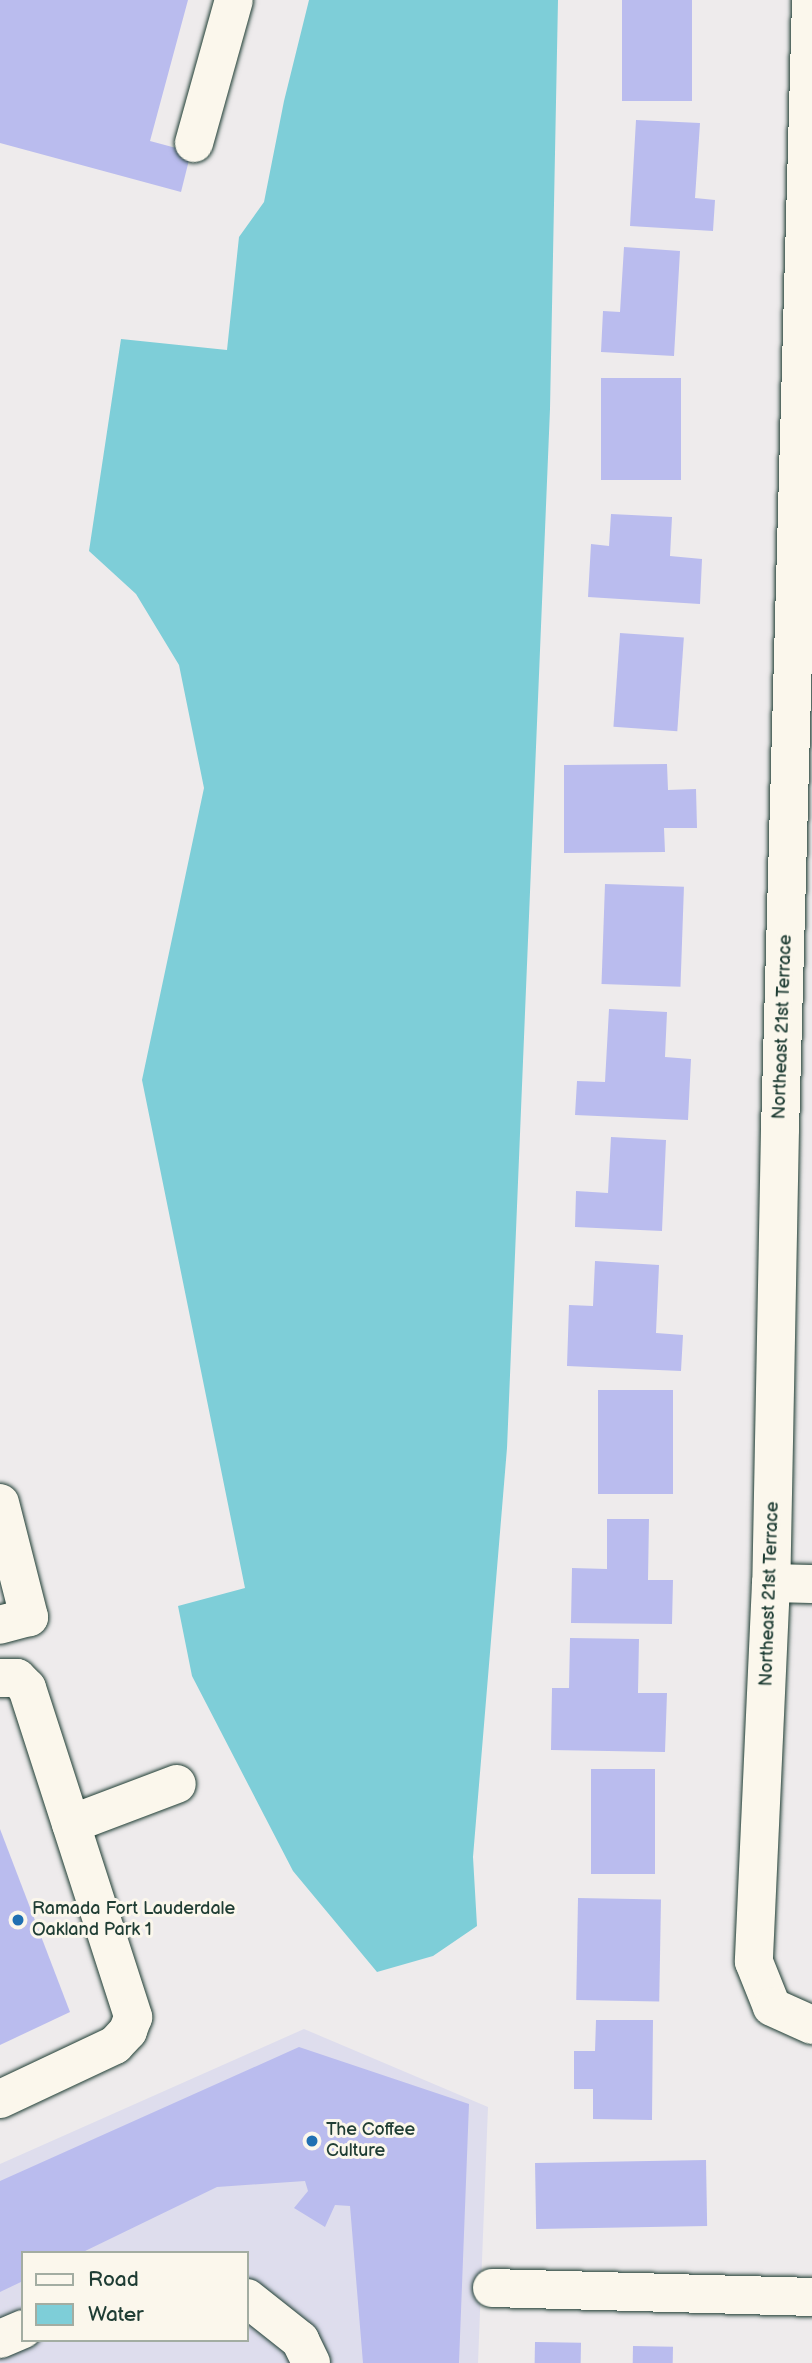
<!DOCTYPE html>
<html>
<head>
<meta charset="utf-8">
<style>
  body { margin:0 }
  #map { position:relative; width:812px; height:2363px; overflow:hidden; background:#eeebec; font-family:"Balsamiq Sans",sans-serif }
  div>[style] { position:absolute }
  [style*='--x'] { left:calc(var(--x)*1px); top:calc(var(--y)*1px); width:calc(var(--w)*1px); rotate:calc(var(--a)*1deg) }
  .built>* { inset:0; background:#dedded }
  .water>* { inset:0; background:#7eced8 }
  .building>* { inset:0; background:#babcee; transform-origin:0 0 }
  .roads { filter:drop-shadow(0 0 2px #1f3d34) drop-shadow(0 0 2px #1f3d34) }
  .minor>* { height:38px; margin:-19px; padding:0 19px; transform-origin:19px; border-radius:19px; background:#fbf7ec }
  .dots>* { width:19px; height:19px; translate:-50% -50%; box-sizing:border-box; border:4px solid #fbf7ec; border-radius:50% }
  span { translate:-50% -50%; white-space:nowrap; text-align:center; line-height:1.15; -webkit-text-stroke:6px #fbf7ec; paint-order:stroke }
  .street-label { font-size:18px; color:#1f3d34 }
  .poi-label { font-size:18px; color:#1f3d34 }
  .left { translate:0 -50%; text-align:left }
  .legend { position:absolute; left:21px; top:2251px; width:228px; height:91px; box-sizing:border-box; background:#fbf7ec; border:2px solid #a3ada2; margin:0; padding:9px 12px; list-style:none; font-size:21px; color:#1f3d34 }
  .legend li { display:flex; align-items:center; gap:14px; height:35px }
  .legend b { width:35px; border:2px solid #a3ada2 }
</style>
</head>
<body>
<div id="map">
  <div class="built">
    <div style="clip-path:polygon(evenodd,304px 2029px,488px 2107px,478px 2363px,0 2363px,0 2164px,304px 2029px,23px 2253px,247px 2253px,247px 2340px,23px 2340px,23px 2253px)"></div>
  </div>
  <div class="water">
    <div style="clip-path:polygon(309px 0,558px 0,550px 409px,507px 1448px,473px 1857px,477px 1926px,433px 1956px,377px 1972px,293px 1871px,192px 1676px,178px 1606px,245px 1588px,142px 1080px,204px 788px,179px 665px,136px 594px,89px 551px,121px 339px,227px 350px,239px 237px,264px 202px,284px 101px)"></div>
  </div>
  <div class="building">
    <div style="clip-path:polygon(0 0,188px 0,150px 141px,191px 152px,181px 192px,0 143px)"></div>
    <div style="left:622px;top:0;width:70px;height:101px"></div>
    <div style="clip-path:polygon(636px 120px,700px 123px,695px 198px,715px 200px,713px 231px,630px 226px)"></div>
    <div style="clip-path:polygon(624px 247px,680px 251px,674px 356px,601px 352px,603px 311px,620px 312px)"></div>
    <div style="left:601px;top:378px;width:80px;height:102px"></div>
    <div style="clip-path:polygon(611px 514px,672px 517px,670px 556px,702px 559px,700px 604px,588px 597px,591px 544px,609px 546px)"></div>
    <div style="left:620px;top:633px;width:64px;height:94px;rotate:4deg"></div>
    <div style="clip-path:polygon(667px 764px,668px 790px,696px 789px,697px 828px,664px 828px,665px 852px,564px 853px,564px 765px)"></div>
    <div style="left:605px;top:884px;width:79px;height:100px;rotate:2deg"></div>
    <div style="clip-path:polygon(609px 1009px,667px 1012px,665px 1057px,691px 1059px,688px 1120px,575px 1115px,577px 1081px,605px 1082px)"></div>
    <div style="clip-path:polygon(611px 1137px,666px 1140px,662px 1231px,575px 1227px,576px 1191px,608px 1193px)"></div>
    <div style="clip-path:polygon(595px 1261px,659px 1265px,656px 1333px,683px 1335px,681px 1371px,567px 1366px,569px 1305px,593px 1306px)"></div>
    <div style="left:598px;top:1390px;width:75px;height:104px"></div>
    <div style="clip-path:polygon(607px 1519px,649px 1519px,648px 1580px,673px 1580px,672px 1624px,571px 1623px,572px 1568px,607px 1569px)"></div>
    <div style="clip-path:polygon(570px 1638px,639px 1639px,638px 1693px,667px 1693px,665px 1752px,551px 1750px,552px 1688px,569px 1688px)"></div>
    <div style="left:591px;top:1769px;width:64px;height:105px"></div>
    <div style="clip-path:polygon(0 1829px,70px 2012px,0 2045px)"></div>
    <div style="left:578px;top:1898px;width:83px;height:102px;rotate:1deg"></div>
    <div style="clip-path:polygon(596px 2020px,653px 2020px,652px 2120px,593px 2119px,593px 2089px,574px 2089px,574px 2051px,595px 2051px)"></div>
    <div style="clip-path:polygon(299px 2047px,469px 2104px,459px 2363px,363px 2363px,350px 2206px,335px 2205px,325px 2227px,294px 2208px,308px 2191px,305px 2181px,217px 2187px,81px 2253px,23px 2253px,23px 2281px,0 2292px,0 2181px)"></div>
    <div style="left:706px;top:2160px;width:66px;height:171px;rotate:89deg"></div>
    <div style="left:535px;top:2342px;width:46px;height:21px;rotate:1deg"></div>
    <div style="left:633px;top:2346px;width:40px;height:17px;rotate:1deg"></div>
  </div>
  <div class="roads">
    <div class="minor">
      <div style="--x:811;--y:0;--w:1129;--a:91.57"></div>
      <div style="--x:780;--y:1129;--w:454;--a:91.1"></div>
      <div style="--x:771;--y:1583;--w:379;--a:92.6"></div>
      <div style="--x:754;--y:1962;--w:48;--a:68.2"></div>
      <div style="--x:772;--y:2007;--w:44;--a:24.2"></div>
      <div style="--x:194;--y:143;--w:148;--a:-74.4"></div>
      <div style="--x:0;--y:1503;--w:118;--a:75.7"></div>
      <div style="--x:29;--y:1617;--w:30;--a:165"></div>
      <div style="--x:771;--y:1583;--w:41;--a:1.4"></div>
      <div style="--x:0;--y:1678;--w:17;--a:0"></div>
      <div style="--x:17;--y:1678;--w:14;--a:45"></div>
      <div style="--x:27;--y:1688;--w:346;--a:72.1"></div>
      <div style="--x:133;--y:2017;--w:15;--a:110"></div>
      <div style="--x:128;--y:2031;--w:19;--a:133"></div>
      <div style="--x:115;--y:2045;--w:127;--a:154.8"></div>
      <div style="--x:71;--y:1824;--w:113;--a:-20.7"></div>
      <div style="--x:492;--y:2288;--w:320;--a:1.6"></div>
      <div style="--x:247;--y:2298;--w:68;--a:38.4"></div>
      <div style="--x:300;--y:2340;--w:25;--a:64"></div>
      <div style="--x:0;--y:2339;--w:25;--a:-23"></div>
    </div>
  </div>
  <div class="dots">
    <div style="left:18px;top:1920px;background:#1f6fb2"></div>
    <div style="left:312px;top:2141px;background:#1f6fb2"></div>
  </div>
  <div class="street-label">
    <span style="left:783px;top:1027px;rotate:-88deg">Northeast 21st Terrace</span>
    <span style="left:770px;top:1594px;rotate:-88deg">Northeast 21st Terrace</span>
  </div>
  <div class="poi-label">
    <span class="left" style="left:32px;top:1920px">Ramada Fort Lauderdale<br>Oakland Park 1</span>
    <span class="left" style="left:326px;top:2141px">The Coffee<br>Culture</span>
  </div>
  <ul class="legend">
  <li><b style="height:9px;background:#fbf7ec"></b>Road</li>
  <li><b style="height:19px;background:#7eced8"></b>Water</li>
  </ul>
</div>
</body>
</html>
